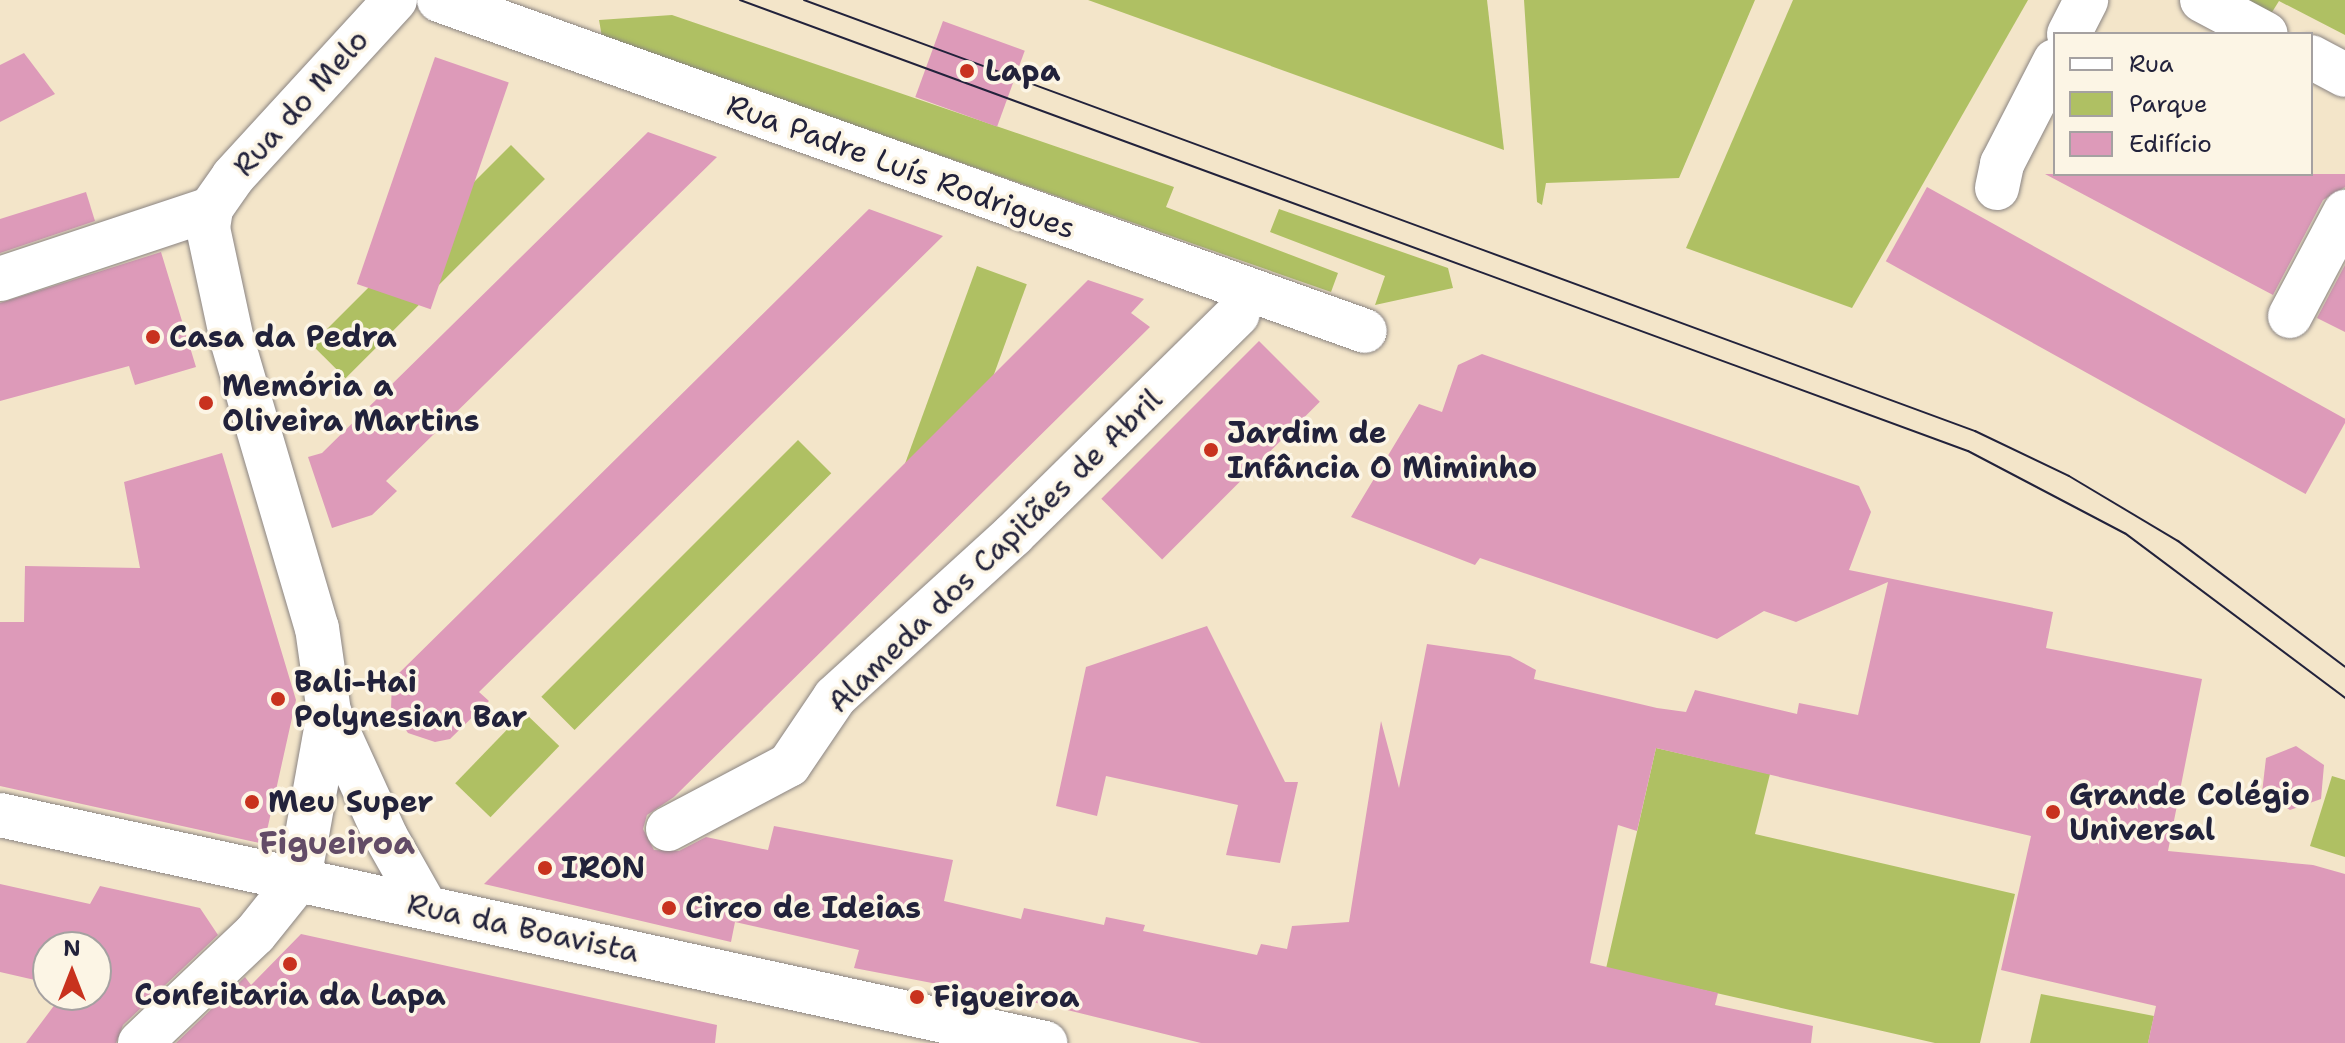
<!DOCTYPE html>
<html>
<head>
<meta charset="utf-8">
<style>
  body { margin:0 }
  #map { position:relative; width:2345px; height:1043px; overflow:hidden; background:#f3e5c9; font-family:"Shantell Sans",sans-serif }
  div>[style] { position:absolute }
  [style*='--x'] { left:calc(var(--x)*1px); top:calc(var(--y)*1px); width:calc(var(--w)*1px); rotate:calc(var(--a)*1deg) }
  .green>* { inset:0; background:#afc063; transform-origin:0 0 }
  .building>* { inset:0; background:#dd9ab9; transform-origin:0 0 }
  .roads { filter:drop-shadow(0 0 2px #8a8482) drop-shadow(0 0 2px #8a8482) }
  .minor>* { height:44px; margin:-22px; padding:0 22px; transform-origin:22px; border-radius:22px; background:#fff }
  .major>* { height:44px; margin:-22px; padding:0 22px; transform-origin:22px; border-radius:22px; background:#fff }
  .tram>* { height:2px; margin:-1px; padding:0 1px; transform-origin:1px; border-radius:1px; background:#22223b }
  .dots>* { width:22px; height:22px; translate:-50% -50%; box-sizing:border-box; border:4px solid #fcf5e5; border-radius:50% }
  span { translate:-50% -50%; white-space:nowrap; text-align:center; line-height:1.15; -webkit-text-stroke:7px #fcf5e5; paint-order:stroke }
  .poi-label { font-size:30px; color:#22223b; font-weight:700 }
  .left { translate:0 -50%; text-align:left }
  .street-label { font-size:30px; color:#22223b }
  .neighbourhood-label { font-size:32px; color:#634c67; font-weight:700 }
  .legend { position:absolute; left:2053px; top:32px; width:260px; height:144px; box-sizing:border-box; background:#fcf5e5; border:2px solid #a5a1a1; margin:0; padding:10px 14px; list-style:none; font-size:24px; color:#22223b }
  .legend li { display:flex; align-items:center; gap:16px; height:40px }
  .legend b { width:40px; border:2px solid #a5a1a1 }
  .north { position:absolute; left:32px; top:931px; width:80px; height:80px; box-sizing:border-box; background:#fcf5e5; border:2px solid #a5a1a1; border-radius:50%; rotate:0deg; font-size:22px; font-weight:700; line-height:32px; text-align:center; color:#22223b }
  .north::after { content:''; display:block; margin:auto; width:28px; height:36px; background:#c8321e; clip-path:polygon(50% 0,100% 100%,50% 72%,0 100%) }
</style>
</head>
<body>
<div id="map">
  <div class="green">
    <div style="clip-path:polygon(1088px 0,1487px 0,1504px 150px)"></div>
    <div style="clip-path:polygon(1524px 0,1755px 0,1679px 178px,1546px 183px,1542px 205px,1537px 202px)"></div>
    <div style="clip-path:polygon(1793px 0,2028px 0,1852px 308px,1686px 248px)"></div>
    <div style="clip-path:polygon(2239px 0,2345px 0,2345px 35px,2279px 1px,2269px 17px)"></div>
    <div style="clip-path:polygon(672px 15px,1174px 187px,1166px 207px,1338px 273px,1331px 292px,602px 37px,599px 20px)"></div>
    <div style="left:511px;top:145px;width:48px;height:282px;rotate:45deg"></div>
    <div style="clip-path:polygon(1279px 209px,1448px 268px,1453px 288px,1375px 305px,1385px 276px,1270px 232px)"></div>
    <div style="left:977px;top:266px;width:53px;height:210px;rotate:20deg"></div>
    <div style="left:798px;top:440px;width:47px;height:363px;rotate:45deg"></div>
    <div style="left:524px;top:712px;width:49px;height:99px;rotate:44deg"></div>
    <div style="clip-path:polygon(1656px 748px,1770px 774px,1755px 834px,2015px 894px,1980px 1043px,1935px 1043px,1681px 985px,1600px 995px)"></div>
    <div style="clip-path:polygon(2332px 776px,2345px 780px,2345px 857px,2310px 846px)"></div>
    <div style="clip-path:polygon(2041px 994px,2154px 1016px,2148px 1043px,2030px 1043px)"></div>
  </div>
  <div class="building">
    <div style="left:943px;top:21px;width:87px;height:81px;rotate:20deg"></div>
    <div style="clip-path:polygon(24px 53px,55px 94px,0 122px,0 65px)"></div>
    <div style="left:435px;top:57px;width:78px;height:240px;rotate:19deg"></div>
    <div style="clip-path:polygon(648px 132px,717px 157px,386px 481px,397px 491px,372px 515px,332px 528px,308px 457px,322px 453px)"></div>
    <div style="clip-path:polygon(2045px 174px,2345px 174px,2345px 187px,2323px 200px,2273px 295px)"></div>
    <div style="left:1927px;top:187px;width:480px;height:85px;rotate:29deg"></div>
    <div style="clip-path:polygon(86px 192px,95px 221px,0 253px,0 219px)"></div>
    <div style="clip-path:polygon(869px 209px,943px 236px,479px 692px,489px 701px,450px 739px,435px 742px,408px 733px,391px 709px,392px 680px)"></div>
    <div style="clip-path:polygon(161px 252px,196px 367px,135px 385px,129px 366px,0 401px,0 303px)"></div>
    <div style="clip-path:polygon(2345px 265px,2345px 332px,2317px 318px)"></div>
    <div style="clip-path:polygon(1088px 280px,1144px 299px,1131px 313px,1150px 327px,674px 797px,647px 815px,643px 829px,654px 850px,679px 851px,706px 837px,768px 850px,774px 826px,953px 860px,944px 901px,1021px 919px,1024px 908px,1104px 925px,1106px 917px,1145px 925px,1143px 931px,1257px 955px,1261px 944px,1287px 949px,1292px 926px,1349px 922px,1381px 721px,1399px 788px,1427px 644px,1510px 656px,1536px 670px,1534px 679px,1657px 708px,1686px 712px,1695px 690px,1797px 714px,1799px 703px,1858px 715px,1888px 582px,1796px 622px,1764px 611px,1717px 639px,1480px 558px,1475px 565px,1351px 517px,1419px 404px,1442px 412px,1458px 365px,1482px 354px,1859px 486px,1871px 512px,1849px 570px,2053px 612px,2046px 648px,2202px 679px,2168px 851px,2313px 865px,2345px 874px,2345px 1043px,2148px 1043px,2156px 1006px,2001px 970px,2031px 836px,1656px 748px,1637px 831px,1618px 825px,1590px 963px,1718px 993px,1715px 1005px,1813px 1026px,1811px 1043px,1201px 1043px,1047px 1005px,854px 968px,859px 950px,735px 922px,731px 942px,484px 884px)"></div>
    <div style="left:1259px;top:341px;width:86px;height:223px;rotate:45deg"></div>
    <div style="clip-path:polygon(222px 453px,296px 700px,264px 844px,0 786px,0 622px,24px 622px,25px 566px,140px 568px,124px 482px)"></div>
    <div style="clip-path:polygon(1207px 626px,1285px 782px,1298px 782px,1280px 863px,1226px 855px,1238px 805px,1106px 776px,1097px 816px,1056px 806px,1086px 667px)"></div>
    <div style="clip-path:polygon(2296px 746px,2324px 765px,2321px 799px,2290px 810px,2262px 793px,2266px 758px)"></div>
    <div style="clip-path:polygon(0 884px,90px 904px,100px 886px,200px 908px,218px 935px,123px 1025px,116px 1043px,26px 1043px,62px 995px,96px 995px,96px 947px,48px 947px,48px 983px,0 972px)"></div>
    <div style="clip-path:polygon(301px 934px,717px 1025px,715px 1043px,176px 1043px,245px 977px,251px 985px)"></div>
  </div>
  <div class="roads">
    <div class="minor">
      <div style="--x:395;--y:0;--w:240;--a:132.5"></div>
      <div style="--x:233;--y:177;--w:39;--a:125"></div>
      <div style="--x:211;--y:209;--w:19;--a:99"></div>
      <div style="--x:208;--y:228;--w:115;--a:77.9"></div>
      <div style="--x:232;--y:340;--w:300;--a:73.6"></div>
      <div style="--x:317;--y:628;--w:85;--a:81.9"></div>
      <div style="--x:329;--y:712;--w:137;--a:65.5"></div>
      <div style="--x:386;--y:837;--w:79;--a:60.5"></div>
      <div style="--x:439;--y:0;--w:983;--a:19.67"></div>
      <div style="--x:2202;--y:0;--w:72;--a:28"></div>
      <div style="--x:2069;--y:34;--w:38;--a:-63"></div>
      <div style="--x:2311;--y:57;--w:38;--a:28"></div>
      <div style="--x:1997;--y:188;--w:25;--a:-78"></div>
      <div style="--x:2002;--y:164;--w:116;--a:-62.8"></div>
      <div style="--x:0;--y:279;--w:222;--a:-18.4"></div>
      <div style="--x:2290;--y:316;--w:118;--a:-62.1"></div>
      <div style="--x:668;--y:829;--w:137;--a:-27.9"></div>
      <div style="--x:789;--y:765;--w:82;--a:-55.9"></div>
      <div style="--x:835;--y:697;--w:241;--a:-42.3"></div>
      <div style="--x:1013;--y:535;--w:315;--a:-44.5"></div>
      <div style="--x:140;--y:1043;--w:158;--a:-43.5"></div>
      <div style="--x:255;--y:934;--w:70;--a:-51.3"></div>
      <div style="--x:299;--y:879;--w:170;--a:-79.8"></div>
    </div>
    <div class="major">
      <div style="--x:0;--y:815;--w:1070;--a:12.31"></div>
    </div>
  </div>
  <div class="tram">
    <div style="--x:740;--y:0;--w:1308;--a:20.17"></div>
    <div style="--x:1968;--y:451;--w:178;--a:27.7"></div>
    <div style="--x:2126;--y:534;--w:274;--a:36.8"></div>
    <div style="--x:804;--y:0;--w:1248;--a:20.21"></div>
    <div style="--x:1975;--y:431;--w:104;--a:25.6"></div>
    <div style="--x:2069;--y:476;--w:127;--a:30.8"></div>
    <div style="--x:2178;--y:541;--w:209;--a:37"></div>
  </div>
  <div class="dots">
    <div style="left:967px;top:71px;background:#c8321e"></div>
    <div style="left:153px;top:337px;background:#c8321e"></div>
    <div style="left:206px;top:403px;background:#c8321e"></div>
    <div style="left:1211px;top:450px;background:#c8321e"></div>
    <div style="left:278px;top:699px;background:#c8321e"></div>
    <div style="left:252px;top:802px;background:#c8321e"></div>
    <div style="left:2053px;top:812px;background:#c8321e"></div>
    <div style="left:545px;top:868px;background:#c8321e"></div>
    <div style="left:669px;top:908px;background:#c8321e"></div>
    <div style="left:290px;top:964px;background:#c8321e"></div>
    <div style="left:917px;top:997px;background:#c8321e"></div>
  </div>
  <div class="poi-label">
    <span class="left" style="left:985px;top:71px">Lapa</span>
    <span class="left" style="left:169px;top:337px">Casa da Pedra</span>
    <span class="left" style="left:222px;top:403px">Memória a<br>Oliveira Martins</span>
    <span class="left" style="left:1227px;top:450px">Jardim de<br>Infância O Miminho</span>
    <span class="left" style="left:294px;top:699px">Bali-Hai<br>Polynesian Bar</span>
    <span class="left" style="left:2069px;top:812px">Grande Colégio<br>Universal</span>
    <span class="left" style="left:268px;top:802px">Meu Super</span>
    <span class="left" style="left:561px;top:868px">IRON</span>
    <span class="left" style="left:685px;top:908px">Circo de Ideias</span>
    <span style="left:290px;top:995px">Confeitaria da Lapa</span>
    <span class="left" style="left:933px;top:997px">Figueiroa</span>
  </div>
  <div class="street-label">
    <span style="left:301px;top:103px;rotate:-48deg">Rua do Melo</span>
    <span style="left:901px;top:167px;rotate:20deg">Rua Padre Luís Rodrigues</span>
    <span style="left:995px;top:551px;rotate:-44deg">Alameda dos Capitães de Abril</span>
    <span style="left:523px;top:928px;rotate:12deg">Rua da Boavista</span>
  </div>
  <div class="neighbourhood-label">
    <span style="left:337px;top:843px">Figueiroa</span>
  </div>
  <ul class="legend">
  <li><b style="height:10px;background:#fff"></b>Rua</li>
  <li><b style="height:22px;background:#afc063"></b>Parque</li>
  <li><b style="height:22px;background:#dd9ab9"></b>Edifício</li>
  </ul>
  <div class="north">N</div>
</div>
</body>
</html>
